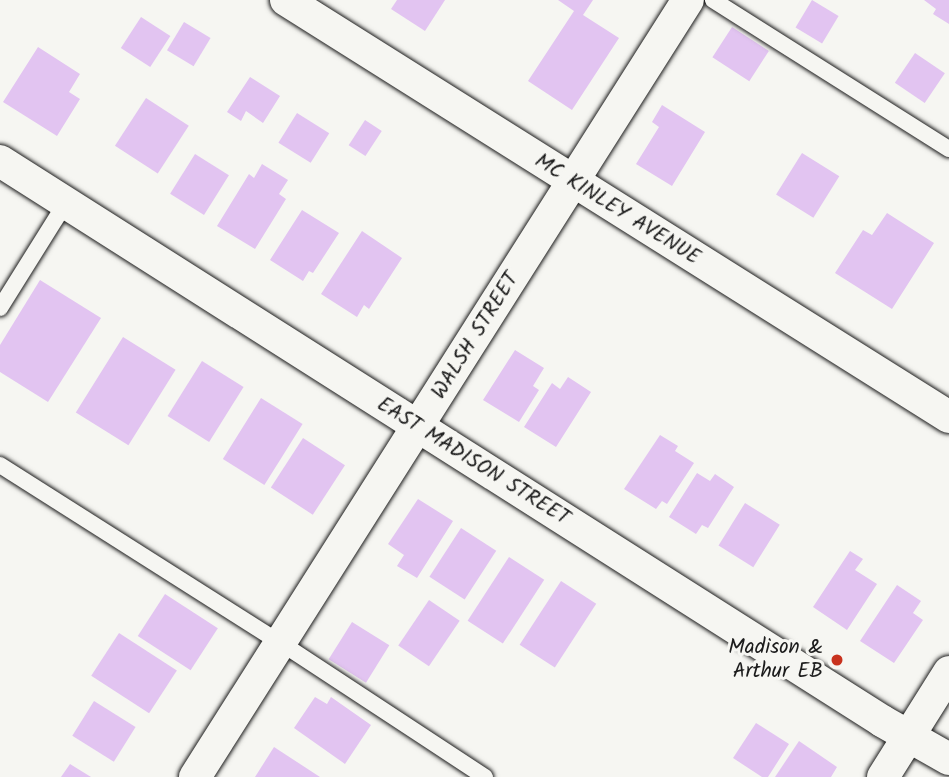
<!DOCTYPE html>
<html>
<head>
<meta charset="utf-8">
<style>
  body { margin:0 }
  #map { position:relative; width:949px; height:777px; overflow:hidden; background:#f6f6f2; font-family:Kalam,sans-serif }
  div>[style] { position:absolute }
  [style*='--x'] { left:calc(var(--x)*1px); top:calc(var(--y)*1px); width:calc(var(--w)*1px); rotate:calc(var(--a)*1deg) }
  .building>* { inset:0; background:#e2c4f1; transform-origin:0 0 }
  .roads { filter:drop-shadow(0 0 2px #1c1c1c) drop-shadow(0 0 2px #1c1c1c) }
  .lane>* { height:16px; margin:-8px; padding:0 8px; transform-origin:8px; border-radius:8px; background:#f6f6f2 }
  .street>* { height:32px; margin:-16px; padding:0 16px; transform-origin:16px; border-radius:16px; background:#f6f6f2 }
  .dots>* { width:19px; height:19px; translate:-50% -50%; box-sizing:border-box; border:4px solid #f6f6f2; border-radius:50% }
  span { translate:-50% -50%; white-space:nowrap; text-align:center; line-height:1.15; -webkit-text-stroke:6px #f6f6f2; paint-order:stroke }
  .street-label { font-size:21px; color:#1c1c1c }
  .poi-label { font-size:21px; color:#1c1c1c }
  .right { translate:-100% -50%; text-align:right }
</style>
</head>
<body>
<div id="map">
  <div class="building">
    <div style="clip-path:polygon(397px 0,445px 0,425px 31px,391px 9px)"></div>
    <div style="clip-path:polygon(558px 0,593px 0,583px 15px,619px 38px,572px 110px,528px 81px,574px 11px)"></div>
    <div style="left:812px;top:0;width:31px;height:32px;rotate:31deg"></div>
    <div style="clip-path:polygon(924px 0,949px 0,949px 24px,933px 14px,936px 9px)"></div>
    <div style="left:141px;top:17px;width:35px;height:37px;rotate:33deg"></div>
    <div style="left:184px;top:22px;width:31px;height:33px;rotate:31deg"></div>
    <div style="left:732px;top:27px;width:44px;height:36px;rotate:33deg"></div>
    <div style="clip-path:polygon(38px 47px,80px 74px,69px 92px,80px 99px,57px 136px,3px 102px)"></div>
    <div style="left:915px;top:53px;width:36px;height:36px;rotate:34deg"></div>
    <div style="clip-path:polygon(250px 77px,280px 96px,263px 123px,246px 111px,241px 121px,227px 112px)"></div>
    <div style="left:146px;top:98px;width:51px;height:57px;rotate:33deg"></div>
    <div style="clip-path:polygon(662px 105px,705px 132px,672px 186px,636px 164px,659px 127px,652px 122px)"></div>
    <div style="left:297px;top:113px;width:38px;height:35px;rotate:32deg"></div>
    <div style="left:365px;top:120px;width:20px;height:30px;rotate:33deg"></div>
    <div style="left:802px;top:153px;width:44px;height:49px;rotate:32deg"></div>
    <div style="left:195px;top:154px;width:40px;height:47px;rotate:32deg"></div>
    <div style="clip-path:polygon(262px 164px,288px 180px,279px 194px,286px 199px,255px 249px,217px 226px,249px 174px,254px 178px)"></div>
    <div style="clip-path:polygon(302px 210px,339px 233px,313px 273px,309px 271px,303px 281px,270px 260px)"></div>
    <div style="clip-path:polygon(887px 213px,934px 243px,892px 309px,835px 273px,863px 230px,872px 235px)"></div>
    <div style="clip-path:polygon(362px 231px,402px 258px,369px 309px,364px 305px,357px 317px,321px 294px)"></div>
    <div style="clip-path:polygon(40px 280px,101px 318px,48px 402px,0 372px,0 345px)"></div>
    <div style="left:123px;top:337px;width:62px;height:89px;rotate:32deg"></div>
    <div style="clip-path:polygon(515px 350px,544px 368px,533px 386px,539px 390px,519px 422px,483px 400px)"></div>
    <div style="left:202px;top:361px;width:49px;height:65px;rotate:32deg"></div>
    <div style="clip-path:polygon(568px 377px,591px 392px,556px 447px,524px 427px,552px 383px,560px 389px)"></div>
    <div style="left:261px;top:398px;width:49px;height:72px;rotate:32deg"></div>
    <div style="clip-path:polygon(660px 435px,678px 446px,675px 451px,694px 463px,667px 504px,662px 501px,656px 509px,624px 489px)"></div>
    <div style="left:303px;top:438px;width:50px;height:59px;rotate:33deg"></div>
    <div style="clip-path:polygon(697px 473px,710px 481px,715px 474px,734px 487px,708px 528px,702px 525px,696px 534px,669px 517px)"></div>
    <div style="clip-path:polygon(418px 499px,453px 521px,417px 578px,397px 566px,404px 555px,388px 544px)"></div>
    <div style="left:745px;top:503px;width:41px;height:50px;rotate:32deg"></div>
    <div style="left:461px;top:528px;width:42px;height:58px;rotate:33deg"></div>
    <div style="clip-path:polygon(850px 551px,863px 559px,855px 570px,877px 584px,847px 630px,813px 607px)"></div>
    <div style="left:509px;top:557px;width:42px;height:76px;rotate:33deg"></div>
    <div style="left:561px;top:581px;width:42px;height:76px;rotate:33deg"></div>
    <div style="clip-path:polygon(897px 585px,921px 601px,913px 613px,923px 620px,894px 663px,860px 641px)"></div>
    <div style="left:165px;top:594px;width:63px;height:50px;rotate:33deg"></div>
    <div style="left:429px;top:600px;width:37px;height:55px;rotate:34deg"></div>
    <div style="left:352px;top:622px;width:44px;height:44px;rotate:32deg"></div>
    <div style="left:119px;top:633px;width:69px;height:51px;rotate:33deg"></div>
    <div style="clip-path:polygon(315px 697px,327px 704px,331px 697px,371px 725px,345px 764px,294px 728px)"></div>
    <div style="left:94px;top:701px;width:49px;height:41px;rotate:32deg"></div>
    <div style="clip-path:polygon(756px 723px,789px 744px,768px 777px,762px 777px,733px 758px)"></div>
    <div style="clip-path:polygon(799px 741px,837px 767px,831px 777px,775px 777px)"></div>
    <div style="clip-path:polygon(274px 747px,320px 777px,255px 777px)"></div>
    <div style="clip-path:polygon(70px 764px,91px 777px,61px 777px)"></div>
  </div>
  <div class="roads">
    <div class="lane">
      <div style="--x:713;--y:0;--w:279;--a:32.3"></div>
      <div style="--x:0;--y:308;--w:123;--a:-58"></div>
      <div style="--x:0;--y:465;--w:333;--a:32.4"></div>
      <div style="--x:281;--y:643;--w:244;--a:33.3"></div>
    </div>
    <div class="street">
      <div style="--x:286;--y:0;--w:783;--a:32.17"></div>
      <div style="--x:0;--y:161;--w:1045;--a:32.41"></div>
      <div style="--x:882;--y:721;--w:77;--a:29.6"></div>
      <div style="--x:195;--y:777;--w:920;--a:-57.61"></div>
      <div style="--x:883;--y:777;--w:124;--a:-57.8"></div>
    </div>
  </div>
  <div class="dots">
    <div style="left:837px;top:660px;background:#c8321e"></div>
  </div>
  <div class="street-label">
    <span style="left:617px;top:210px;rotate:32deg">MC KINLEY AVENUE</span>
    <span style="left:476px;top:336px;rotate:-58deg">WALSH STREET</span>
    <span style="left:473px;top:462px;rotate:32deg">EAST MADISON STREET</span>
  </div>
  <div class="poi-label">
    <span class="right" style="left:823px;top:660px">Madison &amp;<br>Arthur EB</span>
  </div>
</div>
</body>
</html>
